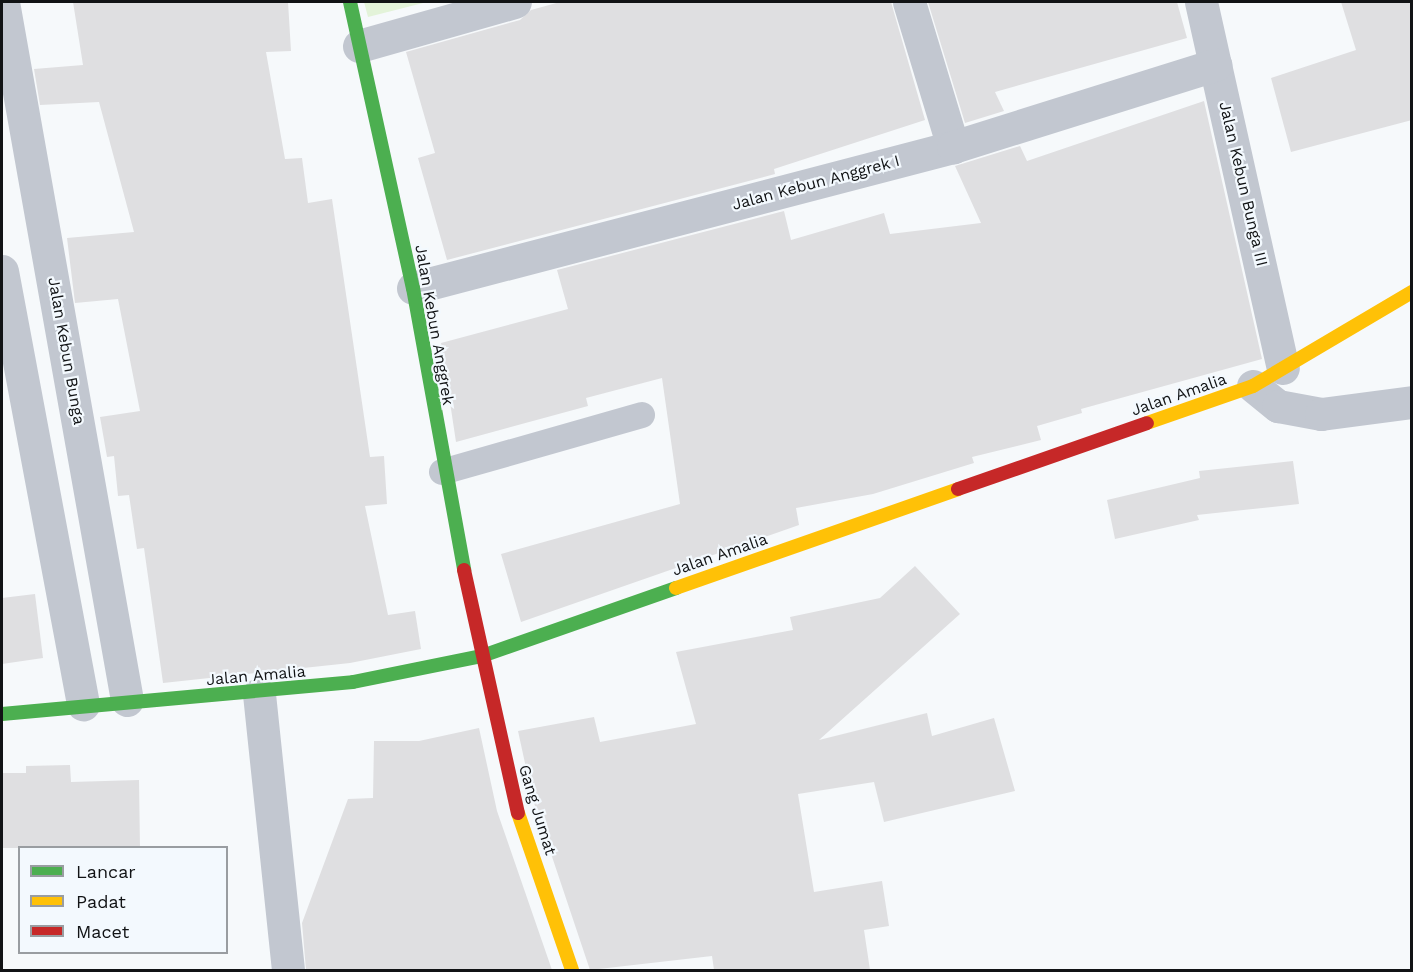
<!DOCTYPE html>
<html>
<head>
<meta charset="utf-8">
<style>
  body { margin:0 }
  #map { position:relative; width:1413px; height:972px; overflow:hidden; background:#f6f9fb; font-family:"Work Sans",sans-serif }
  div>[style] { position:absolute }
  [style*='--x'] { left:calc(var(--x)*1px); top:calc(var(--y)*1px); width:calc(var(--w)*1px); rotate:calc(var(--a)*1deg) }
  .green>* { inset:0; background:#e3f3d9 }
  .building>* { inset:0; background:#dfdfe1 }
  .lane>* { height:26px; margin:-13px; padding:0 13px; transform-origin:13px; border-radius:13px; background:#c2c7d0 }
  .street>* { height:33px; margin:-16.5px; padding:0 16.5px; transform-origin:16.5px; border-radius:16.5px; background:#c2c7d0 }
  .fast>* { height:14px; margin:-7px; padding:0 7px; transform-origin:7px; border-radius:7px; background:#4caf50 }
  .slow>* { height:14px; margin:-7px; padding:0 7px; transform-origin:7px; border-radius:7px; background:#ffc107 }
  .jam>* { height:14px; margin:-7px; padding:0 7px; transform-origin:7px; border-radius:7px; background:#c62828 }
  span { translate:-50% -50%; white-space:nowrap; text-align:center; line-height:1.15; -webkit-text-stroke:4.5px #f3f9fe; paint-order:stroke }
  .street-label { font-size:16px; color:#111315 }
  .frame { position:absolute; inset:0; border:3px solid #111315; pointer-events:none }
  .legend { position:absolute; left:18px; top:846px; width:210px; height:108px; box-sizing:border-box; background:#f3f9fe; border:2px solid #999da1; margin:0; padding:8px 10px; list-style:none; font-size:18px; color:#111315 }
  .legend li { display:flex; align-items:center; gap:12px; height:30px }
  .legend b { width:30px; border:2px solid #999da1 }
</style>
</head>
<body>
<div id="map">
  <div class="green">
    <div style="clip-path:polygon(364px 2px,427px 2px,368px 17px)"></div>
  </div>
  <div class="building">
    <div style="clip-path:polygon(73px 2px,288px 2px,291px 51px,266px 52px,285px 159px,302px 158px,308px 203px,332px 199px,370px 457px,384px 456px,387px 504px,365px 506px,388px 615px,415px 611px,421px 649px,350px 663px,163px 683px,144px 548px,137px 549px,129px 495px,118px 496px,114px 456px,107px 457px,100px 417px,140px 411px,118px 299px,75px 303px,67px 238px,134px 232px,99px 102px,40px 105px,34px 69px,83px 65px)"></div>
    <div style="clip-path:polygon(560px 2px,891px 2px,925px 120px,774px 169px,775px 174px,447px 260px,418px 158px,435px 153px,406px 52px,520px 20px,531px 10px)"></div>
    <div style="clip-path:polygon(928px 2px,1177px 2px,1187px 38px,995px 92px,1004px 111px,965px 123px)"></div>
    <div style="clip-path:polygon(1341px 2px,1412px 2px,1412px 120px,1291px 152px,1271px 78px,1356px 50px)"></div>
    <div style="clip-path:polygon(1204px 101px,1262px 359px,1081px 409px,1082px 413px,1037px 426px,1041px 440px,972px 457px,974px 463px,873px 494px,796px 508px,799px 525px,521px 622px,501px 554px,680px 504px,662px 378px,586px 398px,588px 406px,456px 442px,441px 343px,568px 309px,557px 270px,784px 211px,791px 240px,884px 213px,890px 234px,981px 223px,955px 166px,1020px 146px,1027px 161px)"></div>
    <div style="clip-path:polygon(1293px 461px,1299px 504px,1197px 515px,1199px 520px,1115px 539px,1107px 500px,1200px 478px,1199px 471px)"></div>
    <div style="clip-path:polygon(915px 566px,960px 614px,819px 740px,927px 713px,932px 736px,994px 718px,1015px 791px,884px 822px,874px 782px,798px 794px,814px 892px,882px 881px,889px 926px,864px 930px,870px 970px,714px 970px,712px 956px,590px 970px,533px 800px,518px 731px,594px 717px,600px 742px,696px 724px,676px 652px,793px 630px,790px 617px,880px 598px)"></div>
    <div style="clip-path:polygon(35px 594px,43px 658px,2px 664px,2px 598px)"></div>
    <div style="clip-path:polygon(479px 728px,497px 811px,552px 970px,306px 970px,302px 923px,348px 799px,373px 798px,374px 741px,419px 741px)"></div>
    <div style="clip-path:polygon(70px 765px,71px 782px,139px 780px,140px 848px,2px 848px,2px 773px,26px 773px,26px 766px)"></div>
  </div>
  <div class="lane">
    <div style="--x:442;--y:472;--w:208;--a:-15.9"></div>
  </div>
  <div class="street">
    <div style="--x:3;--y:2;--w:709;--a:79.93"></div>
    <div style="--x:909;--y:2;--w:152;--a:73.1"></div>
    <div style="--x:1201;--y:2;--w:375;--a:77.4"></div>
    <div style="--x:359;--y:46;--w:162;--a:-15.8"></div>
    <div style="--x:2;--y:271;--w:441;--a:79.4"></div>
    <div style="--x:413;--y:288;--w:558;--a:-14.63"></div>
    <div style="--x:953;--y:147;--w:275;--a:-17.4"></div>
    <div style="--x:1253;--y:386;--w:32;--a:39"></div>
    <div style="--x:1278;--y:406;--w:44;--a:10.5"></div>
    <div style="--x:1321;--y:414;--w:92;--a:-7.5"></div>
    <div style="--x:259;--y:694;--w:278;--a:84"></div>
  </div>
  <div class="fast">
    <div style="--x:350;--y:2;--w:293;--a:77.6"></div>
    <div style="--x:413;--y:288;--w:287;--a:79.7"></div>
    <div style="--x:2;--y:714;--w:352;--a:-5.2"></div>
    <div style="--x:353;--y:682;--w:132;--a:-11.4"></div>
    <div style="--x:482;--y:656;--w:206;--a:-19.3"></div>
  </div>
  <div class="slow">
    <div style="--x:1147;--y:423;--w:112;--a:-19.2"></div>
    <div style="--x:1253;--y:386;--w:185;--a:-30.6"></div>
    <div style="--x:676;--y:588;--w:299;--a:-19.3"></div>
    <div style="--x:518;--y:813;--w:166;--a:71"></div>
  </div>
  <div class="jam">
    <div style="--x:958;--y:489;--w:200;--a:-19.2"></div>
    <div style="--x:464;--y:570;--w:249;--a:77.5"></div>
  </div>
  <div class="street-label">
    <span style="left:816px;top:183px;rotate:-15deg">Jalan Kebun Anggrek I</span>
    <span style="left:1243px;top:184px;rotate:77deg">Jalan Kebun Bunga III</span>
    <span style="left:434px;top:325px;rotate:80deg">Jalan Kebun Anggrek</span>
    <span style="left:66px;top:351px;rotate:80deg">Jalan Kebun Bunga</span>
    <span style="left:1179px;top:395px;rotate:-19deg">Jalan Amalia</span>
    <span style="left:720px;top:555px;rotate:-19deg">Jalan Amalia</span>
    <span style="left:256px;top:676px;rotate:-5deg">Jalan Amalia</span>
    <span style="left:537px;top:810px;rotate:73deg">Gang Jumat</span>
  </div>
  <div class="frame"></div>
  <ul class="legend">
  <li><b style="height:8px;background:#4caf50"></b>Lancar</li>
  <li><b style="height:8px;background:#ffc107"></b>Padat</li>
  <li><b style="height:8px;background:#c62828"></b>Macet</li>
  </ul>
</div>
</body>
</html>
